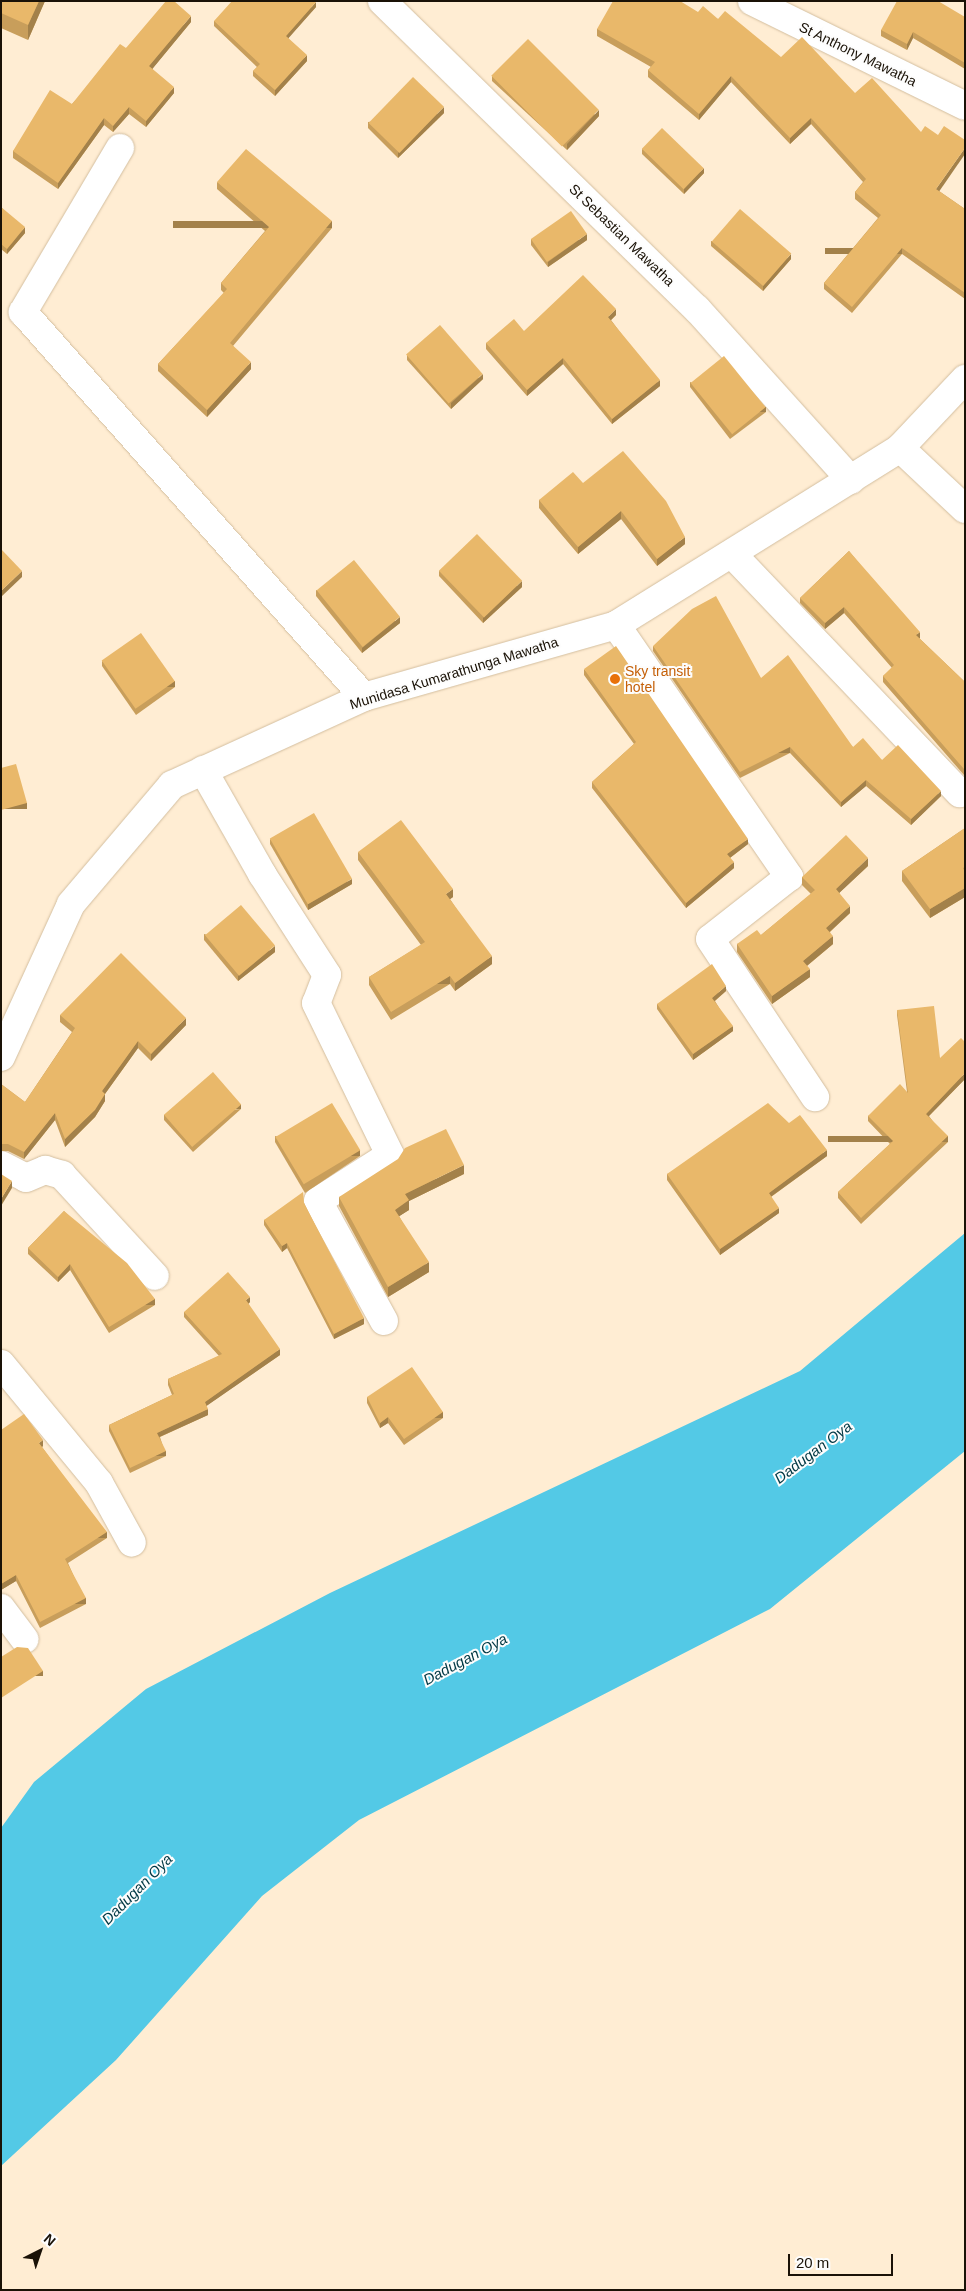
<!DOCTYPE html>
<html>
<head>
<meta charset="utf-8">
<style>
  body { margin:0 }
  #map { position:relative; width:966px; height:2291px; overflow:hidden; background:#ffedd3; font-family:Arial,sans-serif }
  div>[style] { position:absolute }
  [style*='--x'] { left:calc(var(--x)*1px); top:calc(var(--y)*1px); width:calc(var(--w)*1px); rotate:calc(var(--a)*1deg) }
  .water>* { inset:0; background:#53c9e6 }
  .roads { filter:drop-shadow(0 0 1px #d3be9f) drop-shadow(0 0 1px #d3be9f) }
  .street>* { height:28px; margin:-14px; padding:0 14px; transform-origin:14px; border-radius:14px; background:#fff }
  .wall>* { inset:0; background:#c89e5b }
  .shaded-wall>* { inset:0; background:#a3814a; transform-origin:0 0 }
  .building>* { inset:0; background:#e9b86a; transform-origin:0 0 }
  .dots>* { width:14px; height:14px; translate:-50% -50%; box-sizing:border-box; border:2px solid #fdfdfd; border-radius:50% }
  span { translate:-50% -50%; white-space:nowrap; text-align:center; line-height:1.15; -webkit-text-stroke:4px #fdfdfd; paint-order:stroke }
  .street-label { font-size:14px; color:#1a1207 }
  .food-label { font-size:14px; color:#c56008 }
  .left { translate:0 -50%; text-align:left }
  .water-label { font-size:15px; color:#003844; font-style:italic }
  .frame { position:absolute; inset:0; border:2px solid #1a1207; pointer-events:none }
  .north { position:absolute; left:15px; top:2226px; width:50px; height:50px; -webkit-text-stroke:4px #fdfdfd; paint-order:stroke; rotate:41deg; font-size:14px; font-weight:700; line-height:20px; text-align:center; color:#1a1207 }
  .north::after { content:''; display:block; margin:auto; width:18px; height:22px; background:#1a1207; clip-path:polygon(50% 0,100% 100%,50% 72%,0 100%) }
  .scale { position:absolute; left:788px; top:2254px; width:105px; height:22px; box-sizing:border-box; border:2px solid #1a1207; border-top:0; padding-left:6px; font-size:15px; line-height:18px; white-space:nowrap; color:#1a1207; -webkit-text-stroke:4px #fdfdfd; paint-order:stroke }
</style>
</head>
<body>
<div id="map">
  <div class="water">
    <div style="clip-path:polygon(965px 1233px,965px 1451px,770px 1609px,359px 1820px,262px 1896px,116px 2060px,1px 2166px,1px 1828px,34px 1782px,146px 1689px,330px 1593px,800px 1371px)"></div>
  </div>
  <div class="roads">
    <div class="street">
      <div style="--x:382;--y:1;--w:441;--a:44.4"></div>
      <div style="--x:697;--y:309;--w:230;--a:48"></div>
      <div style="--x:752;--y:1;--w:237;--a:26.2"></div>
      <div style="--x:120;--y:148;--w:191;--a:120.6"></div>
      <div style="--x:23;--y:312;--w:514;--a:48.47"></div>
      <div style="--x:900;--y:448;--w:89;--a:43.2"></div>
      <div style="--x:733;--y:555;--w:329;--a:46.4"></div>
      <div style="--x:616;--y:625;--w:306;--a:55.5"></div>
      <div style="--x:789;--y:877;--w:100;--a:141.9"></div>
      <div style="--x:710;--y:939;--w:190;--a:56.4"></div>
      <div style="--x:203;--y:770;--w:120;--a:60.4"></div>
      <div style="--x:262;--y:874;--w:120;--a:57.2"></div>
      <div style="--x:327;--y:975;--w:30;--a:111"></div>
      <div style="--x:316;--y:1003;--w:169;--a:64"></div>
      <div style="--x:390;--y:1155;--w:85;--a:147.4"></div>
      <div style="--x:318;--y:1201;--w:137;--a:61.2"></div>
      <div style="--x:1;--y:1057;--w:168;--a:-65.4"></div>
      <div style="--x:71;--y:904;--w:156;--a:-49.7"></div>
      <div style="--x:172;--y:785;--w:211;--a:-24.6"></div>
      <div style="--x:364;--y:697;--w:262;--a:-15.9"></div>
      <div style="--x:616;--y:625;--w:335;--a:-31.9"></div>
      <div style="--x:900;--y:448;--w:95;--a:-46.7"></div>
      <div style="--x:1;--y:1165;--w:28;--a:27"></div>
      <div style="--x:26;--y:1178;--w:21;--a:-23"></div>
      <div style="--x:45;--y:1170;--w:18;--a:16"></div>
      <div style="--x:62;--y:1175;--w:137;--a:47.4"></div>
      <div style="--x:1;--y:1364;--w:154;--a:50.5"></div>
      <div style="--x:99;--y:1483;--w:68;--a:61.2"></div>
      <div style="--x:1;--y:1608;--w:39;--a:53"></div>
    </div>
  </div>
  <div class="wall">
    <div style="clip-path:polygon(1px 1px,45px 1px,28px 40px,1px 28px)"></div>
    <div style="clip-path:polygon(316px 7px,288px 38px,307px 61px,275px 96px,253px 76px,253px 71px,257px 67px,214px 26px,214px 21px)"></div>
    <div style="clip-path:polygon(698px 12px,718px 19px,939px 191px,965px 209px,965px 299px,902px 254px,852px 313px,824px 289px,824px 283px,878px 218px,855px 199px,855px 192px,863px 182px,811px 124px,790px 144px,731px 82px,699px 120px,648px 77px,648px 70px,651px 67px,597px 36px,597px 29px)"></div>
    <div style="clip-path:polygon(965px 17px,965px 69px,913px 38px,907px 50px,881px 36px,881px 30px)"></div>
    <div style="clip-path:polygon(191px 22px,152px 69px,174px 93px,146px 127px,129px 114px,113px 132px,104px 125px,58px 189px,13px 158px,13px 151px,72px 104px,126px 48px)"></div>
    <div style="clip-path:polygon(492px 76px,599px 116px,567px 150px,492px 81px)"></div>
    <div style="clip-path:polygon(444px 113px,398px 158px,368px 128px,368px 122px)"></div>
    <div style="clip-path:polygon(642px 149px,704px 173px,684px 194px,642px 154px)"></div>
    <div style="clip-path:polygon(217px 182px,332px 228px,233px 346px,251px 369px,207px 417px,158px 371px,158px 364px,224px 293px,221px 290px,221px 283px,265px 231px,217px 189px)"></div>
    <div style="clip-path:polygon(1px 207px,25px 233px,7px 254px,1px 249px)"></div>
    <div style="clip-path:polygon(531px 239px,587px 240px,548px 267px,531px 245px)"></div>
    <div style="clip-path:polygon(711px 241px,791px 259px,763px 291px,711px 246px)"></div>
    <div style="clip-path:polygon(616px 315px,611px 320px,660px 386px,612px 424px,563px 364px,527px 396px,486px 349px,486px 343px,524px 331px)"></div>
    <div style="clip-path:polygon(407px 355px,483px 379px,451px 409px,407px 360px)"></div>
    <div style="clip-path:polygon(690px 382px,766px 412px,730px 439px,690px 387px)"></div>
    <div style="clip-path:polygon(583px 483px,685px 544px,657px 566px,621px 519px,578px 554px,539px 508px,539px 500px)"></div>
    <div style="clip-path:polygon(849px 551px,920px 638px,919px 638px,965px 682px,965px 774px,964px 775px,883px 682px,883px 676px,892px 668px,844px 613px,825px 629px,800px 603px,800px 598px)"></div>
    <div style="clip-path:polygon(439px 571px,522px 587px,483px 623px,439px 576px)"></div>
    <div style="clip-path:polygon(316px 590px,400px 623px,362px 653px,316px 596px)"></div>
    <div style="clip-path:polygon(653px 646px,761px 678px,853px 747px,882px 760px,941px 796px,911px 825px,866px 786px,841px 807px,790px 753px,740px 778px,653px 651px)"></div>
    <div style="clip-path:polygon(102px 661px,175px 687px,136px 715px,102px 666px)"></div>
    <div style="clip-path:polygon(584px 669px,748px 844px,730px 858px,734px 868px,686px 908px,592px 788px,592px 782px,634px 744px,584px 675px)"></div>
    <div style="clip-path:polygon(965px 828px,965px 897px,930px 918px,902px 881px,902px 871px)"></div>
    <div style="clip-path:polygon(270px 839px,352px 884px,308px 910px,270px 844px)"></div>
    <div style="clip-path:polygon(358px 852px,453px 897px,450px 899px,492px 964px,455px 991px,450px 984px,391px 1020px,369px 985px,369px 977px,421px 945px,358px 860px)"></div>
    <div style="clip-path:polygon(868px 866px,839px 893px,850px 913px,830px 932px,833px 944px,807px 966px,810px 977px,772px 1004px,737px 952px,737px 944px,761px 935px,811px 894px,802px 885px,802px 877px)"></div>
    <div style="clip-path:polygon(204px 934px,275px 952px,238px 981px,204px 940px)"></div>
    <div style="clip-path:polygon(726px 991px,715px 1001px,733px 1031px,693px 1060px,657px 1009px,657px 1004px)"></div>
    <div style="clip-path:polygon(897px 1010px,940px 1058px,965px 1079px,929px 1116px,948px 1142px,861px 1224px,838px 1198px,838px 1192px,890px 1144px,868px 1121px,868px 1116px,907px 1092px,897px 1015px)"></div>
    <div style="clip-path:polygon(60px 1015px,186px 1025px,151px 1061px,138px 1048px,105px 1094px,105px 1101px,95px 1117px,65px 1147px,55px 1120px,24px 1159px,8px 1151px,1px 1151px,1px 1084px,25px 1102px,72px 1032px,60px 1022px)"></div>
    <div style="clip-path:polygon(241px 1109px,193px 1152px,164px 1120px,164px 1115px)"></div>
    <div style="clip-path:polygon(789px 1123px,827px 1156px,771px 1197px,779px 1213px,720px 1255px,667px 1180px,667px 1174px)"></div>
    <div style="clip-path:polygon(275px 1136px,360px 1156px,305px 1193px,275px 1142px)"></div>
    <div style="clip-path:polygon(464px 1174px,409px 1201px,409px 1210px,399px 1216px,429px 1272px,388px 1297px,339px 1206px,339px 1197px)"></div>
    <div style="clip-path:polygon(304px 1203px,364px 1324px,334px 1339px,287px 1248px,282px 1252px,264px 1225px,264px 1220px)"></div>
    <div style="clip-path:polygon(64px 1211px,155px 1305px,109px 1333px,70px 1270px,58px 1282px,28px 1254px,28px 1248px)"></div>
    <div style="clip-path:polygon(250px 1302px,248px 1304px,280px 1355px,206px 1406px,208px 1415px,160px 1437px,166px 1456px,130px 1473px,109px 1431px,109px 1425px,172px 1395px,168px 1385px,168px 1379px,219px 1356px,184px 1317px,184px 1312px)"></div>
    <div style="clip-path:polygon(367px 1397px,443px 1418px,404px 1445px,388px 1423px,380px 1428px,367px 1403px)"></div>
    <div style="clip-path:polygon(1px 1430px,43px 1446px,42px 1447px,107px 1538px,68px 1563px,86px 1604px,40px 1628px,16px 1581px,1px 1590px)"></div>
  </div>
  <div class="shaded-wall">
    <div style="clip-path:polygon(39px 1px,45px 1px,28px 40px,28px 25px)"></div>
    <div style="clip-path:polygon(316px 2px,316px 7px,286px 41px,286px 36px)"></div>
    <div style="clip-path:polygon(191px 16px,191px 22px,149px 73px,149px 66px)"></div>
    <div style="clip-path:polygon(913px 32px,913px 38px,907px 50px,907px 44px)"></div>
    <div style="clip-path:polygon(307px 55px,307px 61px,275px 96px,275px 90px)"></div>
    <div style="clip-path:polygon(731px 76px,731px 82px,699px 120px,699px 114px)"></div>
    <div style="clip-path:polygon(174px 87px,174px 93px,146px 127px,146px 121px)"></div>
    <div style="clip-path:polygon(129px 107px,129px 114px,113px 132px,113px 126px)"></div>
    <div style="clip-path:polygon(444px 107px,444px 113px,398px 158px,398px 153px)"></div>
    <div style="clip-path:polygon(599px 110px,599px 116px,567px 150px,567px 144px)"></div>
    <div style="clip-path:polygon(104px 118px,104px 125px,58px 189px,58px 183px)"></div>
    <div style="clip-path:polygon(811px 118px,811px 124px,790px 144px,790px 138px)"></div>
    <div style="clip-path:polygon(965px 148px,965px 154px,936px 196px,936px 189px)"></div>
    <div style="clip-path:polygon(704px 168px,704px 173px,684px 194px,684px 189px)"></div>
    <div style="left:332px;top:221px;width:7px;height:159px;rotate:90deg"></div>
    <div style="clip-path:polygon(25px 227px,25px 233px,7px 254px,7px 249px)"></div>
    <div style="clip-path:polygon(587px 234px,587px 240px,548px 267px,548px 262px)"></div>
    <div style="left:902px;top:248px;width:6px;height:77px;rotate:90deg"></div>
    <div style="clip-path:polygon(791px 254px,791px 259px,763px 291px,763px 286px)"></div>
    <div style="clip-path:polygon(616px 309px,616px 315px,608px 323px,608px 317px)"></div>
    <div style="clip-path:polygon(563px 358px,563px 364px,527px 396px,527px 390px)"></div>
    <div style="clip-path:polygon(251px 362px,251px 369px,207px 417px,207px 410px)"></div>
    <div style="clip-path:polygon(483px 374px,483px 379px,451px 409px,451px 403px)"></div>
    <div style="clip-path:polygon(660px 380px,660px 386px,612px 424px,612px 419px)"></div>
    <div style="left:766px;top:407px;width:5px;height:45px;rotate:90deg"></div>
    <div style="clip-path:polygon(621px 511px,621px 519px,578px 554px,578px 547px)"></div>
    <div style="clip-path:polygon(685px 537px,685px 544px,657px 566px,657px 559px)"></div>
    <div style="clip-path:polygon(22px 571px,22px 577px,1px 597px,1px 591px)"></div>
    <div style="clip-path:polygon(522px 581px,522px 587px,483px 623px,483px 618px)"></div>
    <div style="clip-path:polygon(844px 607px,844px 613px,825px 629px,825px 623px)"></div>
    <div style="clip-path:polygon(400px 617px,400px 623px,362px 653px,362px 648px)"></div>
    <div style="clip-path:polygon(920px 632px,920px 638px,916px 641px,916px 635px)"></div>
    <div style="left:175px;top:681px;width:6px;height:48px;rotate:90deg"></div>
    <div style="left:790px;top:747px;width:6px;height:56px;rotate:90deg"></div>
    <div style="clip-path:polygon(866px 780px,866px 786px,841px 807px,841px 802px)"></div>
    <div style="clip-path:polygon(941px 791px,941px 796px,911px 825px,911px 819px)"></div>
    <div style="left:27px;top:803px;width:6px;height:27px;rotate:90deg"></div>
    <div style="clip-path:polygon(748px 839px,748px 844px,727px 860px,727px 854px)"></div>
    <div style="clip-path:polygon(868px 858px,868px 866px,836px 896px,836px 889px)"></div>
    <div style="clip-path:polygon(734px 862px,734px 868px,686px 908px,686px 903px)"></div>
    <div style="clip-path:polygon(352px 879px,352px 884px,308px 910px,308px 904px)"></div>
    <div style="clip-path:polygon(965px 888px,965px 897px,930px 918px,930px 909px)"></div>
    <div style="clip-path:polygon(453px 889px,453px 897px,446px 902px,446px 894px)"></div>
    <div style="clip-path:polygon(850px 906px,850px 913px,826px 935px,826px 928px)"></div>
    <div style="clip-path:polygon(833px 936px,833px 944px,803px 969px,803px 961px)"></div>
    <div style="clip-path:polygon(275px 946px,275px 952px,238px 981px,238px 976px)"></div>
    <div style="clip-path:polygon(492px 956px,492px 964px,455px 991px,455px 983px)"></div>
    <div style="clip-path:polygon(810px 969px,810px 977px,772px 1004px,772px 996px)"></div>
    <div style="left:450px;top:976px;width:8px;height:69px;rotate:90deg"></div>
    <div style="clip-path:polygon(726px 986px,726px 991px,712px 1003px,712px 998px)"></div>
    <div style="clip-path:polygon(186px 1018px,186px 1025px,151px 1061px,151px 1054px)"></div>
    <div style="clip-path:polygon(733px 1026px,733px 1031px,693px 1060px,693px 1054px)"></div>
    <div style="clip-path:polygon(138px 1041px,138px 1048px,102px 1098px,102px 1091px)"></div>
    <div style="clip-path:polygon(965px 1073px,965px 1079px,926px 1119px,926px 1114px)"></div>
    <div style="clip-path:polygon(105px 1094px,105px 1101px,95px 1117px,65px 1147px,65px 1139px)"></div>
    <div style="left:241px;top:1104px;width:5px;height:64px;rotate:90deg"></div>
    <div style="clip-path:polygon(55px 1113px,55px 1120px,24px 1159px,24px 1152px)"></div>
    <div style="left:948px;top:1136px;width:6px;height:120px;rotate:90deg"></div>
    <div style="left:360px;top:1150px;width:6px;height:66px;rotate:90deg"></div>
    <div style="clip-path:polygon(827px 1150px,827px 1156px,769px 1198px,769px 1193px)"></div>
    <div style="clip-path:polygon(464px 1165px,464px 1174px,409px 1201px,409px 1210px,395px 1219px,395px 1210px,405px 1194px)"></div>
    <div style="clip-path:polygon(12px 1181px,12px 1188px,1px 1206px,1px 1199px)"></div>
    <div style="clip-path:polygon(779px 1208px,779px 1213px,720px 1255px,720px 1249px)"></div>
    <div style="clip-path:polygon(287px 1243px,287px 1248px,282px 1252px,282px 1246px)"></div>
    <div style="clip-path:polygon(429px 1262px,429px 1272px,388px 1297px,388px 1287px)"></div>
    <div style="clip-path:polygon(70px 1264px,70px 1270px,58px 1282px,58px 1277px)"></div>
    <div style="clip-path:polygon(250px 1297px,250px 1302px,246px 1306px,246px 1300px)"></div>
    <div style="left:155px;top:1299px;width:6px;height:54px;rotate:90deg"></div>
    <div style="clip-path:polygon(364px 1318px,364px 1324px,334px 1339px,334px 1334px)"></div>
    <div style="clip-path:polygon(280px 1349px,280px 1355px,205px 1407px,205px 1402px)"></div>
    <div style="clip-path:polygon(208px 1409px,208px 1415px,157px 1438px,157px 1433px)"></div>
    <div style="left:443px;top:1412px;width:6px;height:47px;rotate:90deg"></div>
    <div style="clip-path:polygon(388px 1417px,388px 1423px,380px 1428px,380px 1423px)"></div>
    <div style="clip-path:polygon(43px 1440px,43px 1446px,39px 1449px,39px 1443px)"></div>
    <div style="left:166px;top:1451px;width:5px;height:40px;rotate:90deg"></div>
    <div style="left:107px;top:1532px;width:6px;height:50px;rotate:90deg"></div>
    <div style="clip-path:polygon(16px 1575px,16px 1581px,1px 1590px,1px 1584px)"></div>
    <div style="left:86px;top:1598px;width:6px;height:52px;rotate:90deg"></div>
    <div style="left:43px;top:1671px;width:5px;height:50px;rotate:90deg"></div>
  </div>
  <div class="building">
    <div style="clip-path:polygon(1px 1px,39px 1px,28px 25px,1px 13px)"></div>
    <div style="clip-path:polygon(166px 1px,174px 1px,191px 16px,149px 66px,174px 87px,146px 121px,129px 107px,113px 126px,104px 118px,58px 183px,13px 151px,50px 90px,72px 104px,120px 44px,126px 48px)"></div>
    <div style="clip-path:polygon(232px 1px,316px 1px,316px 2px,286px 36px,307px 55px,275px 90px,253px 71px,260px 64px,214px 21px)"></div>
    <div style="clip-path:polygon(613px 1px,680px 1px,698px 12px,703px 6px,718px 19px,725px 11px,781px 57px,802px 37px,855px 93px,872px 78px,921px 132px,925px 126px,938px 135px,944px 126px,965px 140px,965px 148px,936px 189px,965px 209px,965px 293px,902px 248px,852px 307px,824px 283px,881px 215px,855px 192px,866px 179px,811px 118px,790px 138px,731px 76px,699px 114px,648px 70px,655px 62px,597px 29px)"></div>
    <div style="clip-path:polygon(897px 1px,938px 1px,965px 17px,965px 63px,913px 32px,907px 44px,881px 30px)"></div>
    <div style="left:528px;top:39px;width:100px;height:52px;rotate:45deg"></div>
    <div style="left:413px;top:77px;width:43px;height:64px;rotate:44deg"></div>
    <div style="left:662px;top:128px;width:58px;height:29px;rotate:44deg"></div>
    <div style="clip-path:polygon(246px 149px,332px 221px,230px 343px,251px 362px,207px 410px,158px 364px,227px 289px,221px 283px,269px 227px,217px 182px)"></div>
    <div style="clip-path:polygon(1px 207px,25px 227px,7px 249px,1px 244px)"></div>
    <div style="left:740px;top:209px;width:68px;height:43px;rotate:41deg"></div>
    <div style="left:571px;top:211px;width:28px;height:49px;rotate:55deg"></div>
    <div style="clip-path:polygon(583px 275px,616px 309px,608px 317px,660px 380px,612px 419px,563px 358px,527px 390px,486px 343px,514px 319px,524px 331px)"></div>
    <div style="left:440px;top:325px;width:65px;height:45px;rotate:49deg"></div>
    <div style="left:724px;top:356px;width:66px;height:43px;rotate:51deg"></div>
    <div style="clip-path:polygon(623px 451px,666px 501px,685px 537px,657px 559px,621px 511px,578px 547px,539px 500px,573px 472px,583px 483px)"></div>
    <div style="left:477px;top:534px;width:65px;height:53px;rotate:46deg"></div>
    <div style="clip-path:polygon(1px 549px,22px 571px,1px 591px)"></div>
    <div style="clip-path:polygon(849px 551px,920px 632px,916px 635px,965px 682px,965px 769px,964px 769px,883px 676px,894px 665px,844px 607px,825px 623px,800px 598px)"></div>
    <div style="left:354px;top:560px;width:73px;height:48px;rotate:51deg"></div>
    <div style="clip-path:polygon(716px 596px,761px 678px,788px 655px,853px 747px,863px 738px,882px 760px,898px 745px,941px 791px,911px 819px,866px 780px,841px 802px,790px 747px,740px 772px,653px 646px,692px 609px)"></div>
    <div style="left:141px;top:633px;width:59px;height:48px;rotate:55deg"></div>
    <div style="clip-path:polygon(616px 646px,748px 839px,727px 854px,734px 862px,686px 903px,592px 782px,636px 742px,584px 669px)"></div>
    <div style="clip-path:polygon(16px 764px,27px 803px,1px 810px,1px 768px)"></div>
    <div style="left:314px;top:813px;width:76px;height:51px;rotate:60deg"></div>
    <div style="clip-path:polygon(401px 820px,453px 889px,446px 894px,492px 956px,455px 983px,450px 976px,391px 1012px,369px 977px,425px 942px,358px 852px)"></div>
    <div style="clip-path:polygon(965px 828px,965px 867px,963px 868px,965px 872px,965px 888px,930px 909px,902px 871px)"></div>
    <div style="clip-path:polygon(846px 835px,868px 858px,836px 889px,850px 906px,826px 928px,833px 936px,803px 961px,810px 969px,772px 996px,737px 944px,757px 930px,761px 935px,815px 890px,802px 877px)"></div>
    <div style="left:241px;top:905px;width:53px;height:47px;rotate:50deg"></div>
    <div style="clip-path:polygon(121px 953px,186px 1018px,151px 1054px,138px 1041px,102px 1091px,105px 1094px,95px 1110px,65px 1139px,55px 1113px,24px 1152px,8px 1144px,1px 1144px,1px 1084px,25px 1102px,75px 1028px,60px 1015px)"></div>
    <div style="clip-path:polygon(712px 964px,726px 986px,712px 998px,733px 1026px,693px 1054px,657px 1004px)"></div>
    <div style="clip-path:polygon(934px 1006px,940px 1058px,961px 1038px,965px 1042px,965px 1073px,926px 1114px,948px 1136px,861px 1218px,838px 1192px,893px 1141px,868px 1116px,900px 1084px,908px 1093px,897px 1010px)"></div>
    <div style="left:213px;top:1072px;width:43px;height:65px;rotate:49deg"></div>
    <div style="left:332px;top:1103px;width:55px;height:66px;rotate:59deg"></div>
    <div style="clip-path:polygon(768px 1103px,789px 1123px,800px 1115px,827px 1150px,769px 1193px,779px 1208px,720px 1249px,667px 1174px)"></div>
    <div style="clip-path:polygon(446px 1129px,464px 1165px,405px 1194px,409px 1200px,395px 1210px,429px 1262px,388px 1287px,339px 1197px,398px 1159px,405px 1148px)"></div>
    <div style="clip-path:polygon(1px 1174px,12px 1181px,1px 1199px)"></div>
    <div style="clip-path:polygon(303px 1192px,304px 1203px,364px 1318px,334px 1334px,287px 1243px,282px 1246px,264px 1220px)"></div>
    <div style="clip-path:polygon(64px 1211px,127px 1263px,155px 1299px,109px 1327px,70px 1264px,58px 1277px,28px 1248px)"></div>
    <div style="clip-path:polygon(228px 1272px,250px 1297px,246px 1300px,280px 1349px,205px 1402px,208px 1409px,157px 1433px,166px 1451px,130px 1468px,109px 1425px,174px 1394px,168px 1379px,222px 1354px,184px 1312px)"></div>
    <div style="clip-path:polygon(412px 1367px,443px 1412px,404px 1439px,388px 1417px,380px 1423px,367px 1397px)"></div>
    <div style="clip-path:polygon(24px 1414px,43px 1440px,39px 1443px,107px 1532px,65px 1559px,86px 1598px,40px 1622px,16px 1575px,1px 1584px,1px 1430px)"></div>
    <div style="clip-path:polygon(17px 1647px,28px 1648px,43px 1671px,1px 1698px,1px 1657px)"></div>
  </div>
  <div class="dots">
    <div style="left:615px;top:679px;background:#e8710a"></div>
  </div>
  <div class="street-label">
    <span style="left:858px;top:54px;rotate:26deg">St Anthony Mawatha</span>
    <span style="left:622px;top:235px;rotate:44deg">St Sebastian Mawatha</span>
    <span style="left:454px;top:673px;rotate:-17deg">Munidasa Kumarathunga Mawatha</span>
  </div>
  <div class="food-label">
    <span class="left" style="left:625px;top:679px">Sky transit<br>hotel</span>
  </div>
  <div class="water-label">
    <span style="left:813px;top:1452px;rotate:-37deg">Dadugan Oya</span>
    <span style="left:465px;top:1659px;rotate:-28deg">Dadugan Oya</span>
    <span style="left:137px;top:1889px;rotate:-45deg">Dadugan Oya</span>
  </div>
  <div class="frame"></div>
  <div class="north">N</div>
  <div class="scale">20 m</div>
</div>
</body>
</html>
